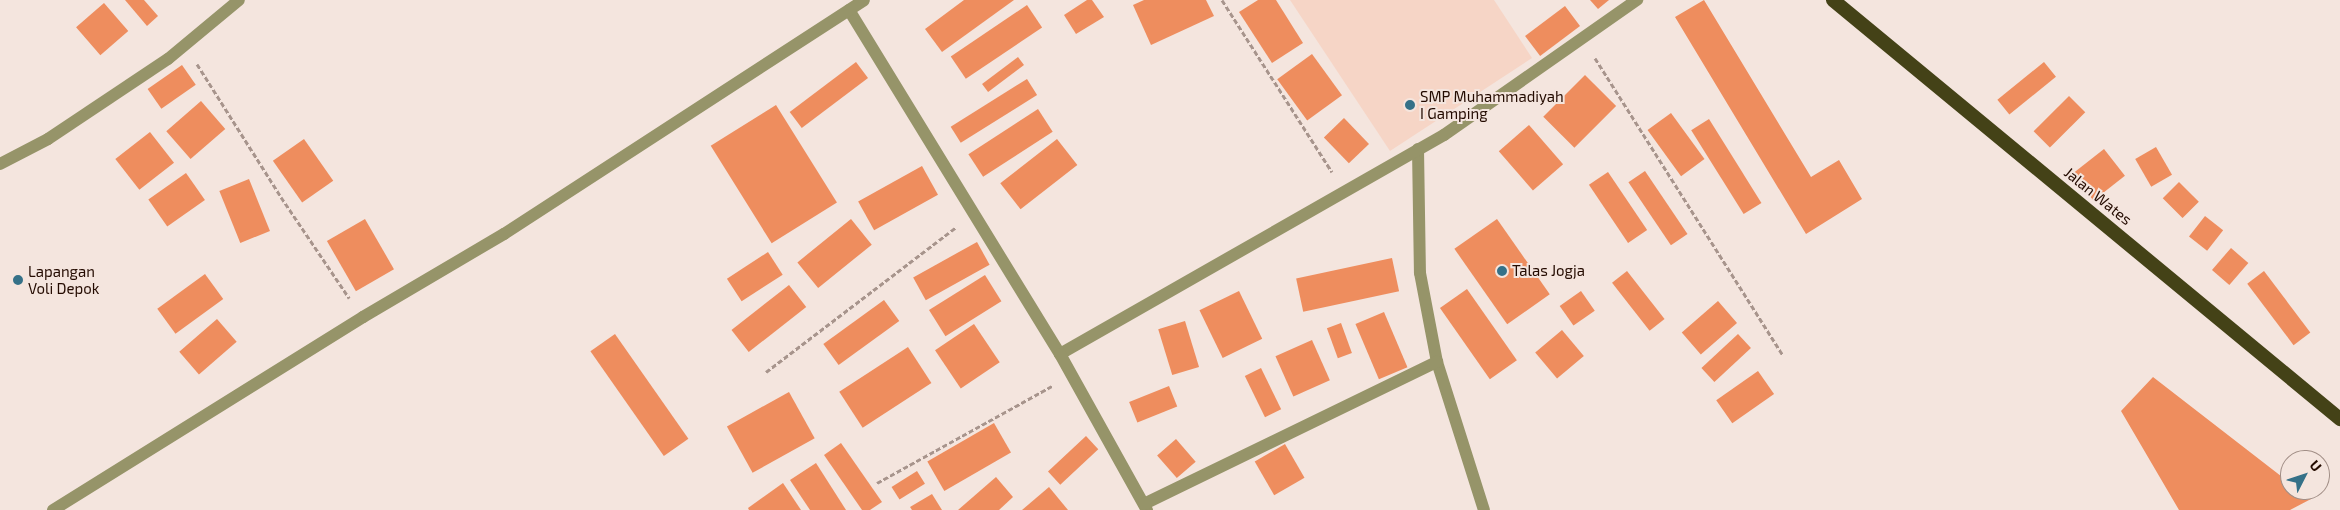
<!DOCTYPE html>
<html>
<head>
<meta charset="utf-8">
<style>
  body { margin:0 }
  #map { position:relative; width:2340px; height:510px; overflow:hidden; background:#f4e5de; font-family:"Exo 2",sans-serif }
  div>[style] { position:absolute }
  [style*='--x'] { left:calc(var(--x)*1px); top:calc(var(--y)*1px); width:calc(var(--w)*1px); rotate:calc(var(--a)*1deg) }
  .built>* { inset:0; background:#f6d5c6 }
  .building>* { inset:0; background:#ee8d5e; transform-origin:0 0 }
  .path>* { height:3px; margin-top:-1.5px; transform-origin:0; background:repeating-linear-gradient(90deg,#a7948c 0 5px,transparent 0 7.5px) }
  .service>* { height:12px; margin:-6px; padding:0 6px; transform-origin:6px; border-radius:6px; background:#969469 }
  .minor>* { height:12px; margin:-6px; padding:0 6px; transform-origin:6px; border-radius:6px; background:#969469 }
  .tertiary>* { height:12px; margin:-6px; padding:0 6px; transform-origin:6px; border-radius:6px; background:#969469 }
  .trunk>* { height:14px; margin:-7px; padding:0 7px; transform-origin:7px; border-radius:7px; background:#444217 }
  .dots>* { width:14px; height:14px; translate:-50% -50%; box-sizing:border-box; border:2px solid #f4e5de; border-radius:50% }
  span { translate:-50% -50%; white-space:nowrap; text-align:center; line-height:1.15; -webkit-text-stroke:4px #f4e5de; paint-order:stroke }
  .poi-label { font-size:15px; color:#240b01 }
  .left { translate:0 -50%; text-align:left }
  .street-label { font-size:15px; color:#240b01 }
  .north { position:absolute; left:2280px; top:450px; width:50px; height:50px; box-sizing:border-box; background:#f4e5de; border:1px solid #a18e86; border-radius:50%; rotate:49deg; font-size:14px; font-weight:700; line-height:20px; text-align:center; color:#240b01 }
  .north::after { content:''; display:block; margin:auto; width:18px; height:22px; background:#357188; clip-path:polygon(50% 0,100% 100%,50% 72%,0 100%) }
</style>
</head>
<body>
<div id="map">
  <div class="built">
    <div style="clip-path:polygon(1290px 0,1494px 0,1532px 58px,1390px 151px)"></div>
  </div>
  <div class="building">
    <div style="clip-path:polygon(125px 0,144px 0,158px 16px,147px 26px)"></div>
    <div style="clip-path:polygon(964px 0,1014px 0,942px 52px,925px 29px)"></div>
    <div style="clip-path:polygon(1087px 0,1092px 0,1104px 17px,1076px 34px,1064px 15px)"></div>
    <div style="clip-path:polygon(1144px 0,1206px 0,1214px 16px,1151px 45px,1133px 5px)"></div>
    <div style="clip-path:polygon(1258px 0,1276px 0,1303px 43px,1272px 63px,1239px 12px)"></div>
    <div style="clip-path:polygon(1590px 0,1609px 0,1598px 9px)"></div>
    <div style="clip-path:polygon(1704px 0,1811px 177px,1839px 160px,1862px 199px,1806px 234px,1675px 17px)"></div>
    <div style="left:104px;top:3px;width:37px;height:37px;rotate:49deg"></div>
    <div style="left:1027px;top:5px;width:27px;height:92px;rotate:56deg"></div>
    <div style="left:1565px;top:6px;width:25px;height:50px;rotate:53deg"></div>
    <div style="left:1312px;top:54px;width:51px;height:43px;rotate:54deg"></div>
    <div style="left:1018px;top:57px;width:10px;height:45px;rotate:53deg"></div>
    <div style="left:856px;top:62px;width:20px;height:83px;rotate:53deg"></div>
    <div style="left:2044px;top:62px;width:19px;height:60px;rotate:51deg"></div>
    <div style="left:182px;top:65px;width:24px;height:42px;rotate:55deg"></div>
    <div style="left:1585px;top:75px;width:44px;height:59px;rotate:45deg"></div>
    <div style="left:1027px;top:79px;width:19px;height:90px;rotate:58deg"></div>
    <div style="left:2069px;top:96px;width:23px;height:50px;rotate:45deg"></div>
    <div style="left:201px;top:101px;width:37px;height:46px;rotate:49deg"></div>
    <div style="left:776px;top:105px;width:115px;height:77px;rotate:58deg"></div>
    <div style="left:1038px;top:109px;width:27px;height:83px;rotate:57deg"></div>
    <div style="left:1671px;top:113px;width:57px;height:29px;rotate:54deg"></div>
    <div style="left:1344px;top:118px;width:36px;height:28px;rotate:46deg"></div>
    <div style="left:1709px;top:119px;width:99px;height:21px;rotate:58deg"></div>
    <div style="left:1529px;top:125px;width:52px;height:40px;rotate:49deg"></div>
    <div style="left:150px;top:132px;width:39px;height:44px;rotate:52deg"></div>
    <div style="left:304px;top:139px;width:51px;height:38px;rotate:55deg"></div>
    <div style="left:1057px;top:139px;width:33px;height:72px;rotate:52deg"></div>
    <div style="left:2156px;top:147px;width:32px;height:24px;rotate:60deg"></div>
    <div style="left:2104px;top:149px;width:34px;height:40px;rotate:52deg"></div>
    <div style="left:922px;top:166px;width:33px;height:73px;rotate:61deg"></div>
    <div style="left:1645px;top:171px;width:76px;height:20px;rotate:56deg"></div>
    <div style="left:1608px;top:172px;width:70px;height:23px;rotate:56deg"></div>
    <div style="left:186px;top:173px;width:33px;height:46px;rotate:55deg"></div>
    <div style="left:249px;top:179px;width:56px;height:32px;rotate:68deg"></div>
    <div style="left:2179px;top:182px;width:28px;height:23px;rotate:45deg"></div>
    <div style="left:2205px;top:216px;width:23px;height:26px;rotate:38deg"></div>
    <div style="left:365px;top:219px;width:58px;height:44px;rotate:60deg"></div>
    <div style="left:851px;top:219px;width:33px;height:69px;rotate:51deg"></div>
    <div style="left:1497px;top:219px;width:92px;height:52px;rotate:55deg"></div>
    <div style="left:977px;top:242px;width:26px;height:73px;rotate:61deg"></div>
    <div style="left:2231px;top:248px;width:23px;height:29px;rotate:41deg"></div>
    <div style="left:768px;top:252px;width:27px;height:49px;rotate:57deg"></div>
    <div style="left:1392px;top:258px;width:34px;height:98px;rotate:78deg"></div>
    <div style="left:1627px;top:271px;width:61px;height:19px;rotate:52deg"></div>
    <div style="left:2264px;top:271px;width:77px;height:21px;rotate:53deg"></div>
    <div style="left:205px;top:274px;width:31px;height:59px;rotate:54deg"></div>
    <div style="left:985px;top:275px;width:31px;height:66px;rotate:58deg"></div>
    <div style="left:789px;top:285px;width:28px;height:73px;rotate:52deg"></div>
    <div style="left:1467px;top:289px;width:87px;height:33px;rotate:55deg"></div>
    <div style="left:1239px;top:291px;width:53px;height:44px;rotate:64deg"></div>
    <div style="left:1581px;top:291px;width:24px;height:26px;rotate:55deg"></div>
    <div style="left:884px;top:300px;width:26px;height:75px;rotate:54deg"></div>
    <div style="left:1718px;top:301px;width:29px;height:48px;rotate:49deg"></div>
    <div style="left:1384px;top:312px;width:60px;height:31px;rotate:67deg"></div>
    <div style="left:217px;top:319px;width:30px;height:50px;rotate:49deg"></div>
    <div style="left:1185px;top:321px;width:48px;height:28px;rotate:73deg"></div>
    <div style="left:1341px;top:323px;width:32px;height:15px;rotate:70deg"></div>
    <div style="left:974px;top:324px;width:46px;height:47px;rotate:56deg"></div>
    <div style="left:1562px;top:330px;width:34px;height:35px;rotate:50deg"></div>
    <div style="left:615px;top:334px;width:128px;height:30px;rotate:55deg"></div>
    <div style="left:1738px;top:334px;width:19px;height:50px;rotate:47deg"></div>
    <div style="left:1312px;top:340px;width:44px;height:40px;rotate:66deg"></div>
    <div style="left:908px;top:347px;width:43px;height:82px;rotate:57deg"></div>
    <div style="left:1261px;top:368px;width:46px;height:18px;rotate:64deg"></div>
    <div style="left:1758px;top:371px;width:28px;height:51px;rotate:55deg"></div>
    <div style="clip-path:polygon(2153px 377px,2290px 483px,2290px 490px,2299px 490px,2311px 499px,2290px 510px,2179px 510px,2121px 411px)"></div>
    <div style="left:1169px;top:386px;width:22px;height:43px;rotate:68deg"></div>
    <div style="left:789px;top:392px;width:53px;height:71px;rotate:61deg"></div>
    <div style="left:994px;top:423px;width:34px;height:77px;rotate:60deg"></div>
    <div style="left:1086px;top:436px;width:18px;height:52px;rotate:47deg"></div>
    <div style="left:1176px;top:439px;width:30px;height:25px;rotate:49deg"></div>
    <div style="clip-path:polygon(841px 443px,882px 502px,870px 510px,862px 510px,824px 455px)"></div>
    <div style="left:1285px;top:444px;width:39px;height:35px;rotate:60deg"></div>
    <div style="clip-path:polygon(816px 463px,846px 510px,810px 510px,790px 480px)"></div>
    <div style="left:917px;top:471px;width:15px;height:30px;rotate:58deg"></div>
    <div style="clip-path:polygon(996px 477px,1013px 497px,999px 510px,958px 510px)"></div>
    <div style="clip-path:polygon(783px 483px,801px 510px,749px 510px,748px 508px)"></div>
    <div style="clip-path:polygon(1049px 487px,1068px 510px,1022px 510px)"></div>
    <div style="clip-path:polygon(932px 494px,942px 510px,912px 510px,910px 507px)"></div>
  </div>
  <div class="path">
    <div style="--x:1222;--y:0;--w:204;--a:57.4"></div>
    <div style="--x:1595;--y:58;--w:352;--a:57.7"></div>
    <div style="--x:197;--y:64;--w:157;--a:57.7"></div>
    <div style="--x:281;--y:197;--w:122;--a:56"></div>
    <div style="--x:766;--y:372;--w:239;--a:-37.3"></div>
    <div style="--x:877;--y:483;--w:200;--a:-29"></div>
  </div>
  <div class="service">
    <div style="--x:1418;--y:149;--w:124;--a:89.1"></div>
    <div style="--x:1420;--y:273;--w:91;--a:79.2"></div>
    <div style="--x:1437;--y:362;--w:155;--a:72.4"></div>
    <div style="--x:0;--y:164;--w:54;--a:-27.5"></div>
    <div style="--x:48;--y:139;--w:144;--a:-33.7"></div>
    <div style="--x:168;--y:59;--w:92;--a:-39.7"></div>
    <div style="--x:1060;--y:354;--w:442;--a:-29.7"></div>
    <div style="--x:1444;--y:135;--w:236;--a:-35"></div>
  </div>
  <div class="minor">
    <div style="--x:849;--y:10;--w:404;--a:58.5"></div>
    <div style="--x:1060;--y:354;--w:179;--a:60.9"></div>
    <div style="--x:1144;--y:504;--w:326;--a:-25.9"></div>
  </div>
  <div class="tertiary">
    <div style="--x:53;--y:510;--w:365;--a:-31.9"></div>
    <div style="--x:363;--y:317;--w:164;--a:-30.5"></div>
    <div style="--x:504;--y:234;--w:429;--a:-33"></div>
  </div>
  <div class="trunk">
    <div style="--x:1833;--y:0;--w:658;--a:39.57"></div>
  </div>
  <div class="dots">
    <div style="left:1410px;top:105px;background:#357188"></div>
    <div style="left:1502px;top:271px;background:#357188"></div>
    <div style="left:18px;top:280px;background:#357188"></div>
  </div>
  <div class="poi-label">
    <span class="left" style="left:1420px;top:105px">SMP Muhammadiyah<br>I Gamping</span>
    <span class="left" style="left:28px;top:280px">Lapangan<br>Voli Depok</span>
    <span class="left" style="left:1512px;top:271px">Talas Jogja</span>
  </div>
  <div class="street-label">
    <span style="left:2098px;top:196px;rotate:39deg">Jalan Wates</span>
  </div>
  <div class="north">U</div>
</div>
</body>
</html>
